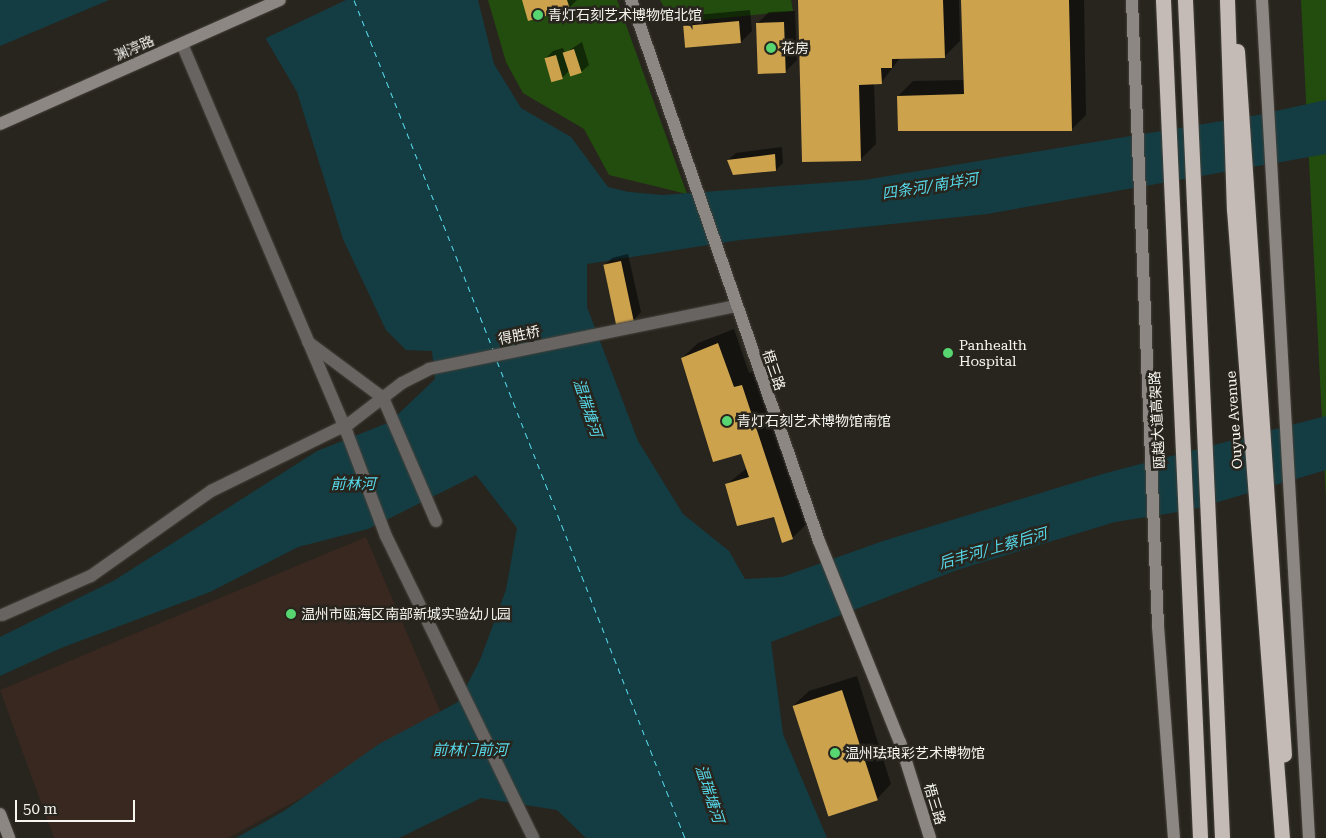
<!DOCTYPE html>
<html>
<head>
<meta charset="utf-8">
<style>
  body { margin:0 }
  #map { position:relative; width:1326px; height:838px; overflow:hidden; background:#28251e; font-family:"Roboto Serif","Noto Sans SC",serif }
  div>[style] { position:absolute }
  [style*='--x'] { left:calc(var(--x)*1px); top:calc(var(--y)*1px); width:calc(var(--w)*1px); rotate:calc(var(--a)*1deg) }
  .education>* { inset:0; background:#392820 }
  .green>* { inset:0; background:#234d0e }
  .water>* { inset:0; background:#143d43 }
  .pier>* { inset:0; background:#28251e }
  .shadow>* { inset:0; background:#0007 }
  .ferry>* { height:1px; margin-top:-0.5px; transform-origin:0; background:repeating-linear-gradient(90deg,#56daeb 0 6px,transparent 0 11px) }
  .building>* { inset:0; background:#cca24d; transform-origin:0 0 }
  .roads { filter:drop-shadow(0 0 1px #45423b) drop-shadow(0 0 1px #45423b) }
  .street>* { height:12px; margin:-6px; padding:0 6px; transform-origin:6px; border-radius:6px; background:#676462 }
  .secondary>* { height:12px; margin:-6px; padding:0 6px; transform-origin:6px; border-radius:6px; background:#8d8784 }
  .highway>* { height:15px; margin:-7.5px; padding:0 7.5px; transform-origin:7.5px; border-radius:7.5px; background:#c5bbb6 }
  .dots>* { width:14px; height:14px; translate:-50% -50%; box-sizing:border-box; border:2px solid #28251e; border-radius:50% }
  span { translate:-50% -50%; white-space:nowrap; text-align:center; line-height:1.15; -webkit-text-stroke:5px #28251e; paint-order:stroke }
  .poi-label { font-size:14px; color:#f7f5f0 }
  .left { translate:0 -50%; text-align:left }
  .street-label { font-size:14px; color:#f7f5f0 }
  .water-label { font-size:15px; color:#56daeb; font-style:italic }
  .scale { position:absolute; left:15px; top:800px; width:120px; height:22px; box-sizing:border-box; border:2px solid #f7f5f0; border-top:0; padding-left:6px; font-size:15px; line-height:18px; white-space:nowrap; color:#f7f5f0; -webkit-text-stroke:4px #28251e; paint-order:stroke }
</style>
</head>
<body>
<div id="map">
  <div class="education">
    <div style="clip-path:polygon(366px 537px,444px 720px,228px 838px,54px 838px,0 690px)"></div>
  </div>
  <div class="green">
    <div style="clip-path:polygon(488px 0,617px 0,687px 194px,609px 175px,584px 129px,523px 93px,506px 62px)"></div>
    <div style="clip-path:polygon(660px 0,791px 0,793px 11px,673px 23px)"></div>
    <div style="clip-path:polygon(1301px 0,1326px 0,1326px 499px)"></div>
  </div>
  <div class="water">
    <div style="clip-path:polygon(0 0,109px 0,0 46px)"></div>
    <div style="clip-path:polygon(243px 0,478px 0,494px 64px,521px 108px,571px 137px,608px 187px,629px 192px,663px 195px,864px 180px,1258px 115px,1326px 100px,1326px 154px,987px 214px,740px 240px,587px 264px,587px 307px,638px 441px,683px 514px,729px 551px,745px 579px,782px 577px,883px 541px,1106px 473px,1326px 416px,1326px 470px,1191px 510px,1115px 522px,957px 570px,771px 642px,783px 734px,827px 838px,586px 838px,557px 810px,481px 798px,399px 838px,236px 838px,284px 811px,379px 744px,458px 702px,480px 660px,506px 590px,517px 528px,476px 475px,368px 529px,298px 547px,210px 592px,61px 648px,0 676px,0 637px,115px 580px,317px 451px,390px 422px,435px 379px,432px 351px,406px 350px,386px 330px,343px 239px,297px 92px)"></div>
  </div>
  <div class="pier">
    <div style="clip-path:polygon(240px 0,346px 0,264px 39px)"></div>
  </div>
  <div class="shadow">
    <div style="clip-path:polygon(523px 0,577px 0,569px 8px)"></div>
    <div style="clip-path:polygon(799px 0,959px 0,960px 41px,944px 57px,900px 58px,881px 83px,874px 83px,876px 144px,860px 160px)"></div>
    <div style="clip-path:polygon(962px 0,1084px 0,1086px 115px,1071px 130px,1006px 127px,898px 96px,913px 81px,964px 80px)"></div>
    <div style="clip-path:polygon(750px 10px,752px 31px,741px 42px,685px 26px,696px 15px)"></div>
    <div style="clip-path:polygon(795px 11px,797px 60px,785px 72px,757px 24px,769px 12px)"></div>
    <div style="clip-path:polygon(582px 42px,589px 65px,581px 72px,570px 70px,562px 78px,546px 58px,553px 51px,563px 48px,565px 53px)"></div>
    <div style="clip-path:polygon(782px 147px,783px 163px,776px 170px,728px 160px,736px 153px)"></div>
    <div style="clip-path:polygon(628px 254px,641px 312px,634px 320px,605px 265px,612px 258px)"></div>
    <div style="clip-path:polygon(734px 329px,749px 373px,757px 370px,808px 523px,792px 538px,775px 516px,727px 484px,747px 468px,742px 453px,682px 358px,698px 343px)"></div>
    <div style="clip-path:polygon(857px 676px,891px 784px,876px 800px,793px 706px,809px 691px)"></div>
  </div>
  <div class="ferry">
    <div style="--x:354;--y:0;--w:377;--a:68.3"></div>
    <div style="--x:497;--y:361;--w:513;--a:68.49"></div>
  </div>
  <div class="building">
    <div style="clip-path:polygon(522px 0,567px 0,570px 9px,528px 21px)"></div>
    <div style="clip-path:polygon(798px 0,943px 0,945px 58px,892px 59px,892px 68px,881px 68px,882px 84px,859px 85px,861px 161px,802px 162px)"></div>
    <div style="clip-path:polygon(961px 0,1069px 0,1072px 131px,898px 131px,897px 96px,964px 94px)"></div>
    <div style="left:739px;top:21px;width:22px;height:56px;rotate:85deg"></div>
    <div style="left:784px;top:22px;width:51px;height:28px;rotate:88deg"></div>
    <div style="left:574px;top:49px;width:25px;height:12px;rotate:72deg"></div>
    <div style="left:556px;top:55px;width:25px;height:12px;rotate:74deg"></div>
    <div style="clip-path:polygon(775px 154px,776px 171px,733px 175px,727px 160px)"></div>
    <div style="left:621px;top:261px;width:61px;height:18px;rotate:78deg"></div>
    <div style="clip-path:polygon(718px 343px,734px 387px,742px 385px,793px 539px,782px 543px,774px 517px,737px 526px,725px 484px,749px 477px,741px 454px,713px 462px,681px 358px)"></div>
    <div style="left:842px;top:690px;width:116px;height:52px;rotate:72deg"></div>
  </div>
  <div class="roads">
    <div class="street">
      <div style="--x:182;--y:44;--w:423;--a:67"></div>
      <div style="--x:347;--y:433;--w:110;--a:69.3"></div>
      <div style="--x:386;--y:536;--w:336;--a:64"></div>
      <div style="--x:308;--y:342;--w:94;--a:36.7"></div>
      <div style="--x:383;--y:398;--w:134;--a:66.7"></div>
      <div style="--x:2;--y:615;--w:97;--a:-23.7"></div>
      <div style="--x:91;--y:576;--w:147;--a:-35.3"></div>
      <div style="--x:211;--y:491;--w:155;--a:-26.1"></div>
      <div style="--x:350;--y:423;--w:66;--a:-37.6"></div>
      <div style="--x:402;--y:383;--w:30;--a:-27"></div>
      <div style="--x:429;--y:369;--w:313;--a:-11.6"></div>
    </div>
    <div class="secondary">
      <div style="--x:631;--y:0;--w:573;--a:70.84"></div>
      <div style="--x:819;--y:541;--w:217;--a:68.1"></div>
      <div style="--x:900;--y:742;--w:101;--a:72.6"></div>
      <div style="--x:1132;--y:0;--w:627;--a:87.62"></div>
      <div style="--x:1158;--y:626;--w:213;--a:85.7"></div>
      <div style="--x:1262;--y:0;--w:839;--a:86.79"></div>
      <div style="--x:0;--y:124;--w:306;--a:-23.9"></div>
      <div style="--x:0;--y:814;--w:26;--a:69"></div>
    </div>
    <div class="highway">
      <div style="--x:1163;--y:0;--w:839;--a:87.47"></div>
      <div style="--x:1185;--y:0;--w:839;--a:87.47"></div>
      <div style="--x:1227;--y:0;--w:209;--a:88.1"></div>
      <div style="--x:1234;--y:209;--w:631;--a:85.64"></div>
      <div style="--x:1237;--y:51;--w:705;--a:86.18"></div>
    </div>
  </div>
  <div class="dots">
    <div style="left:538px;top:15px;background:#57d570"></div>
    <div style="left:771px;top:48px;background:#57d570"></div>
    <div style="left:948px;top:353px;background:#57d570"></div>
    <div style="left:727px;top:421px;background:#57d570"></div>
    <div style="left:291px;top:614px;background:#57d570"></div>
    <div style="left:835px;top:753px;background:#57d570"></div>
  </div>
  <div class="poi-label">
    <span class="left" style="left:548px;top:15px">青灯石刻艺术博物馆北馆</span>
    <span class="left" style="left:781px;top:48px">花房</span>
    <span class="left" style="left:959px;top:353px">Panhealth<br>Hospital</span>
    <span class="left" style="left:737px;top:421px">青灯石刻艺术博物馆南馆</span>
    <span class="left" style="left:301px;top:614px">温州市瓯海区南部新城实验幼儿园</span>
    <span class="left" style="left:845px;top:753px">温州珐琅彩艺术博物馆</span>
  </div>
  <div class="street-label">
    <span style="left:134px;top:48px;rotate:-24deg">渊渟路</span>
    <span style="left:519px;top:335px;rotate:-12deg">得胜桥</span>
    <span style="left:774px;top:370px;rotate:71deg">梧三路</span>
    <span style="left:1157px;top:420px;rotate:-93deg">瓯越大道高架路</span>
    <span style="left:1234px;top:420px;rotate:-94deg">Ouyue Avenue</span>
    <span style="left:935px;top:804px;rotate:73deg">梧三路</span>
  </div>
  <div class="water-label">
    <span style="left:930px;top:187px;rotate:-9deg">四条河/南垟河</span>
    <span style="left:587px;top:408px;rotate:72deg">温瑞塘河</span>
    <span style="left:353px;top:485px">前林河</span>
    <span style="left:993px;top:549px;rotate:-16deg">后丰河/上蔡后河</span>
    <span style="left:470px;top:751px">前林门前河</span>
    <span style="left:709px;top:794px;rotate:72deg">温瑞塘河</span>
  </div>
  <div class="scale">50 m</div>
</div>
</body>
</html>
